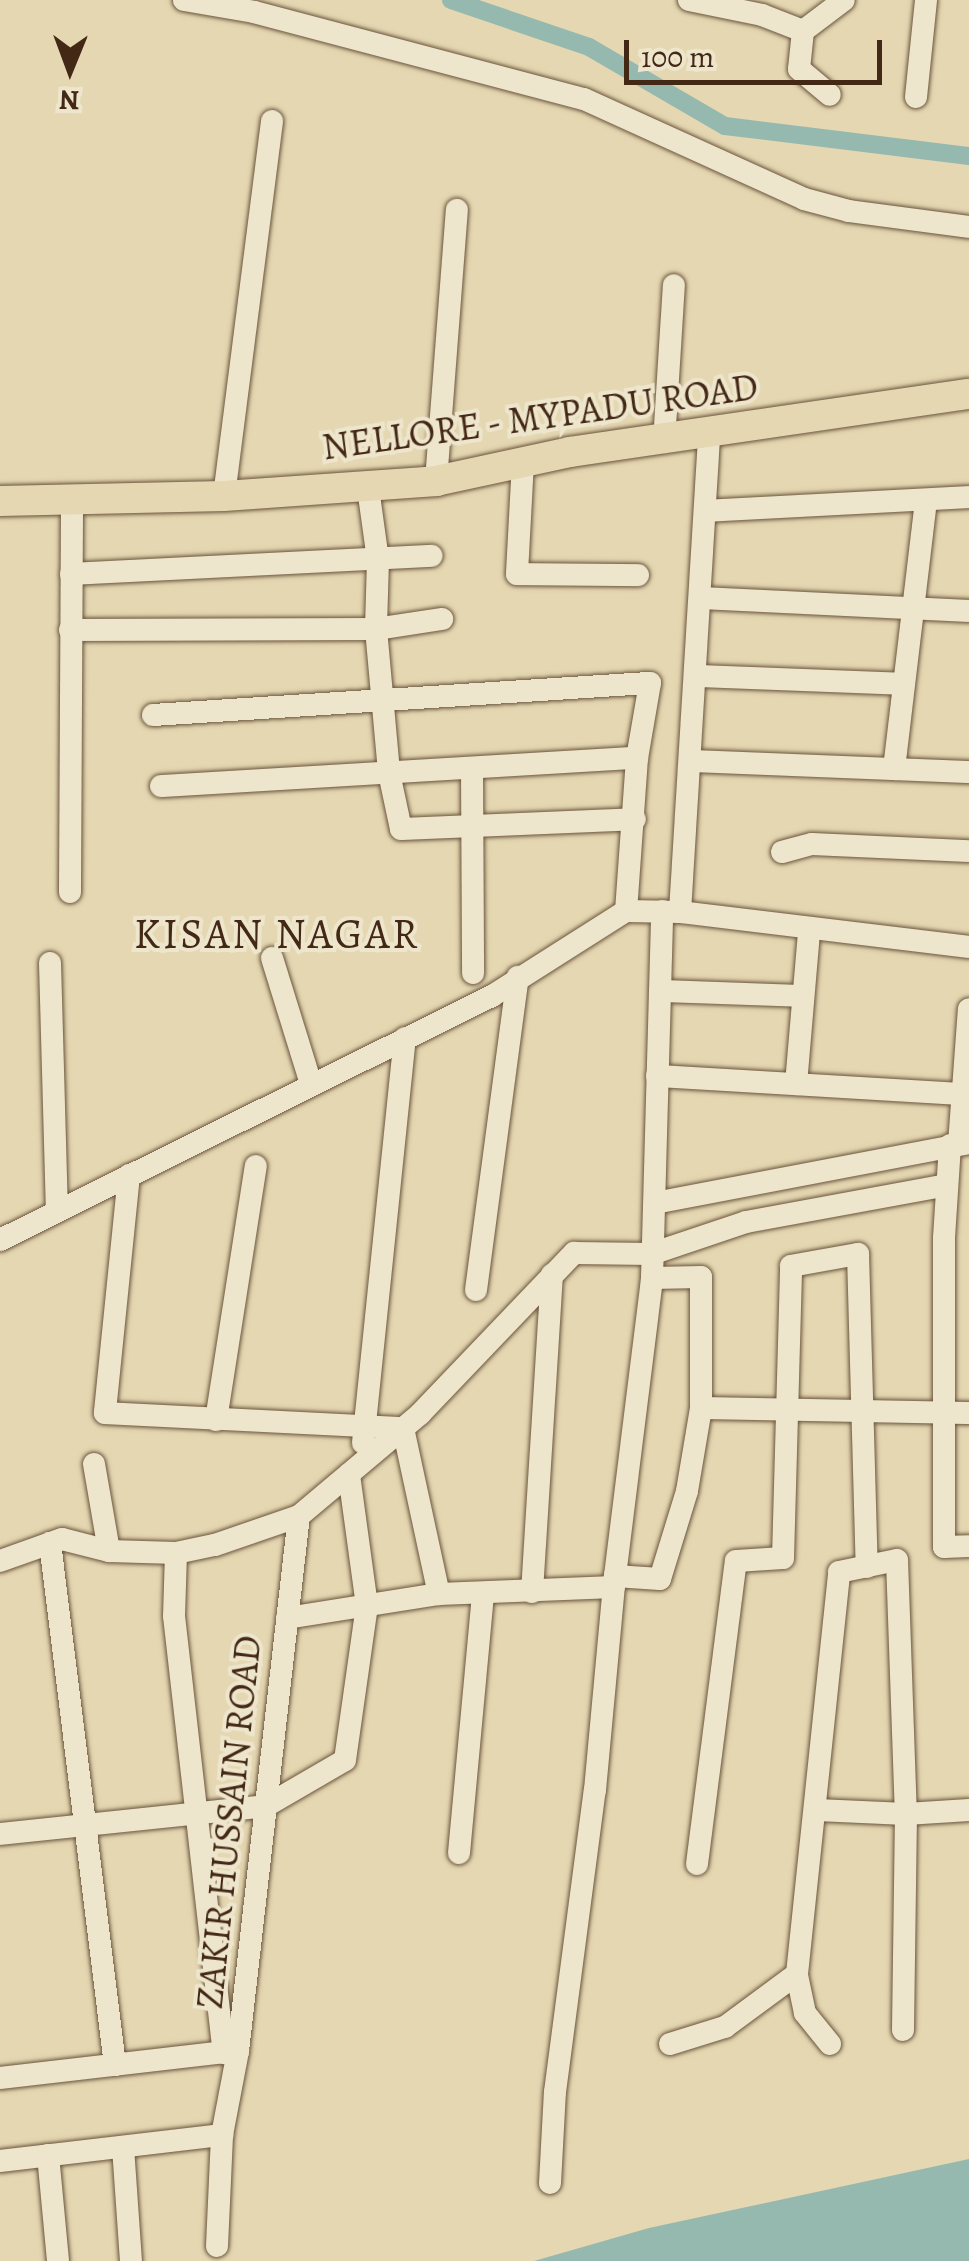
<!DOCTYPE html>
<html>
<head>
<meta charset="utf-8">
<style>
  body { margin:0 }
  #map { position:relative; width:969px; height:2261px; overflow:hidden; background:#e4d7b1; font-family:Alegreya,serif }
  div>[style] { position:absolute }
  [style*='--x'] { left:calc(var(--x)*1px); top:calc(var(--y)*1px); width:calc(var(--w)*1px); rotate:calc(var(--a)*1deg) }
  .water>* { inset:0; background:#95b9af }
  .canal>* { height:18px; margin:-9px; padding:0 9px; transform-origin:9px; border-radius:9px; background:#95b9af }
  .roads { filter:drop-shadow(0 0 2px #6b543c) drop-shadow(0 0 2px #6b543c) }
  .minor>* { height:22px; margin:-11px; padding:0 11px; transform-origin:11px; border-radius:11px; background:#ede5cc }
  .major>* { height:30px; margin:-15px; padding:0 15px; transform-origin:15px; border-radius:15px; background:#e4d7b1 }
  span { translate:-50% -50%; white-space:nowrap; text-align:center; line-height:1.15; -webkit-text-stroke:8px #ede5cc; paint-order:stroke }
  .street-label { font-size:38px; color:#432815 }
  .quarter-label { font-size:42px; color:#432815; letter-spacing:2.5px }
  .north { position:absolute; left:20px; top:20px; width:100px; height:100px; -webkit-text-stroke:8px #ede5cc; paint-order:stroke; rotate:181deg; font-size:28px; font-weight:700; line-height:40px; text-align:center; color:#432815 }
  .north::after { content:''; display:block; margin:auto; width:35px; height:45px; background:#432815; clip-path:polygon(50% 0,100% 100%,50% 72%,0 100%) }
  .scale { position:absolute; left:624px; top:40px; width:258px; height:45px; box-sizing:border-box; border:5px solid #432815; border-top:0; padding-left:12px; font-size:30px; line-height:35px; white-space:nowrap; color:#432815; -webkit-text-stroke:8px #ede5cc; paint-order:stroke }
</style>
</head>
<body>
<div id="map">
  <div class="water">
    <div style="clip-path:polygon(969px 2159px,969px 2261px,534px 2261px,649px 2228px)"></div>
  </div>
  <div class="canal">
    <div style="--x:451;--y:0;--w:146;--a:18.8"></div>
    <div style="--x:589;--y:47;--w:157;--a:30.2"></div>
    <div style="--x:725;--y:126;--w:246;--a:7"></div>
  </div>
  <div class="roads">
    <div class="minor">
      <div style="--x:184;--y:0;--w:71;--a:9.7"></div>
      <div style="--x:254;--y:12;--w:341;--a:14.8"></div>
      <div style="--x:584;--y:99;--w:242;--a:24.4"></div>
      <div style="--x:804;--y:199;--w:47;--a:14.9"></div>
      <div style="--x:849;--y:211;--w:121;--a:7.6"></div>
      <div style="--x:689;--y:0;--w:75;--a:11.6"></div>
      <div style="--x:762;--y:15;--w:44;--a:21.3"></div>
      <div style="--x:803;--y:31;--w:51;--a:-37.1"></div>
      <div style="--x:803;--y:31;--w:38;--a:96"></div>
      <div style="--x:799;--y:69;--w:40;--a:40"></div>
      <div style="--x:916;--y:97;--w:98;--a:-84.1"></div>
      <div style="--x:664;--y:442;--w:157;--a:-86.4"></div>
      <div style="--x:523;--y:462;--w:112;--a:93.1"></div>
      <div style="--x:517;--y:574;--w:121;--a:0.5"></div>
      <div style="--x:436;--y:481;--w:272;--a:-85.6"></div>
      <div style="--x:368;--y:488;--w:73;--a:82.1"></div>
      <div style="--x:378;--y:560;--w:69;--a:91.7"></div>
      <div style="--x:376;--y:629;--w:145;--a:84.8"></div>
      <div style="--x:389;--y:773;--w:57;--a:77.9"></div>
      <div style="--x:401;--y:829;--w:234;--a:-2.4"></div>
      <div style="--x:224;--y:496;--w:378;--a:-82.7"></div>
      <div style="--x:705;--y:511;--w:264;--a:-3"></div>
      <div style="--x:71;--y:574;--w:361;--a:-2.9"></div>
      <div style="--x:702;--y:598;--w:267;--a:2.8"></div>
      <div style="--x:70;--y:630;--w:306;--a:-0.2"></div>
      <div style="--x:376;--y:629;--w:67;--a:-8.6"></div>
      <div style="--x:697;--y:676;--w:206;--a:2.2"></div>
      <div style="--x:153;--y:715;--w:498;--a:-3.7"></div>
      <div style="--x:650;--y:683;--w:76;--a:99.8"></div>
      <div style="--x:637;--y:758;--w:153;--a:94.1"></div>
      <div style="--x:691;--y:761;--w:278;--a:2.3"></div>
      <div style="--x:472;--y:768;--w:205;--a:89.7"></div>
      <div style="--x:894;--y:769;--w:270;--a:-83.2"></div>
      <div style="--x:161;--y:786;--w:477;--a:-3.4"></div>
      <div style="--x:782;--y:852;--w:31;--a:-15"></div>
      <div style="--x:812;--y:844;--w:157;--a:2.6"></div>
      <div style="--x:70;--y:892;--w:391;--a:-89.7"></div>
      <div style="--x:680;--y:912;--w:480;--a:-86.5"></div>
      <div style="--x:272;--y:958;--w:132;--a:72.8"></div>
      <div style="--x:50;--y:963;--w:248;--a:88.4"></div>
      <div style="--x:660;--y:991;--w:143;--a:2"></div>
      <div style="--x:657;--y:1076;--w:306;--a:3.4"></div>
      <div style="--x:796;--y:1084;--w:154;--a:-85.1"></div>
      <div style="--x:959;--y:1144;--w:135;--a:-85.8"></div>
      <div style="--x:950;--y:1145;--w:93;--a:93.7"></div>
      <div style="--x:944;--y:1238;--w:309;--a:90"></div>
      <div style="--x:944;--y:1547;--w:25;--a:-2"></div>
      <div style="--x:129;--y:1175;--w:239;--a:95.8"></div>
      <div style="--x:105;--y:1413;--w:298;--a:2.9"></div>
      <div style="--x:403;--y:1428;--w:170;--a:77.8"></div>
      <div style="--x:655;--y:1203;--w:320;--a:-10.8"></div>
      <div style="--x:0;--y:1240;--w:549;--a:-26.38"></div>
      <div style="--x:492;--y:996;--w:159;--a:-32.4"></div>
      <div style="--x:626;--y:911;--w:54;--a:1.1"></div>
      <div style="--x:680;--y:912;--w:291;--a:6.9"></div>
      <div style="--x:476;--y:1290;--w:316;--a:-82.4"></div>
      <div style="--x:701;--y:1408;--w:268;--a:1.1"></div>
      <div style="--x:216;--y:1420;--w:257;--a:-81.1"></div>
      <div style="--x:363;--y:1443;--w:407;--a:-84.1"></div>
      <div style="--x:94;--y:1464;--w:88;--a:80.2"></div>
      <div style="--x:50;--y:1543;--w:526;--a:82.9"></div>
      <div style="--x:176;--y:1553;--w:63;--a:91.8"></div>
      <div style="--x:174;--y:1616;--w:440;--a:83.5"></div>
      <div style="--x:0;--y:1561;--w:66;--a:-19.5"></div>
      <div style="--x:62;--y:1539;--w:49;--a:14.3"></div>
      <div style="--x:109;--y:1551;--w:67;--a:1.7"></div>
      <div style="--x:176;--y:1553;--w:40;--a:-12"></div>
      <div style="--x:215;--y:1545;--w:89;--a:-19"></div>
      <div style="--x:299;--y:1516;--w:158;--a:-40.1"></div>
      <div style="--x:420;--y:1414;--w:223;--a:-46.3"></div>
      <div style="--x:574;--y:1253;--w:77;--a:0.7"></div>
      <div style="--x:651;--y:1254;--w:100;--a:-18.6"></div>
      <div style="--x:746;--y:1222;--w:204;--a:-10.4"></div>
      <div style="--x:615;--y:1576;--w:45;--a:3.8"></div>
      <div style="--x:660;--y:1579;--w:92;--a:-72.9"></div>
      <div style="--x:687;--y:1491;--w:84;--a:-80.4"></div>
      <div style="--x:701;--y:1408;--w:131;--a:-90"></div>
      <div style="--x:701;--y:1277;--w:49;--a:178.8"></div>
      <div style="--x:532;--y:1592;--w:318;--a:-86.4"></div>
      <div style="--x:287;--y:1618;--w:154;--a:-9"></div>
      <div style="--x:439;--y:1594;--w:175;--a:-2.3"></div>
      <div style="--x:817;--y:1810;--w:89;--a:2.6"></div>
      <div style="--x:906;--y:1814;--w:63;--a:-3.6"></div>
      <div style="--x:0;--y:1834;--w:267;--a:-6"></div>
      <div style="--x:266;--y:1806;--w:91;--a:-30.2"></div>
      <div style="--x:345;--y:1760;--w:156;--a:-81.9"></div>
      <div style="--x:367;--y:1606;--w:133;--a:-97.8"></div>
      <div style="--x:459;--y:1853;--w:260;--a:-84.7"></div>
      <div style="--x:697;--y:1864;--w:305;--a:-82.7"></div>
      <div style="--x:736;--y:1561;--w:47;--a:-3.7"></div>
      <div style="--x:783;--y:1558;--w:292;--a:-88.4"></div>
      <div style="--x:791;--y:1266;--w:68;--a:-10.2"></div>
      <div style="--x:858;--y:1254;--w:313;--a:88.4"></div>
      <div style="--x:670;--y:2044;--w:58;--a:-17.2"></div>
      <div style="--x:725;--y:2027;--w:89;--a:-36.4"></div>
      <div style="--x:830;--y:2044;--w:40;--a:-129"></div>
      <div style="--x:805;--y:2013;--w:40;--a:-102"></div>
      <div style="--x:797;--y:1974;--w:404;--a:-84"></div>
      <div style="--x:839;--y:1572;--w:59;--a:-11.7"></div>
      <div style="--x:897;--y:1560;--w:254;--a:88"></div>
      <div style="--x:906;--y:1814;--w:216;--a:90.8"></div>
      <div style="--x:0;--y:2078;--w:237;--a:-6.6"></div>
      <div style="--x:123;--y:2147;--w:114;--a:86"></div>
      <div style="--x:48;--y:2155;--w:106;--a:84.6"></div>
      <div style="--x:0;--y:2161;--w:224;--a:-6.7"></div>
      <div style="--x:550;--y:2183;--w:91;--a:-86.9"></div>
      <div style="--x:555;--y:2092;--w:305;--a:-82.5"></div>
      <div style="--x:595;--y:1790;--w:215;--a:-84.7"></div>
      <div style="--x:615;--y:1576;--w:300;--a:-82.9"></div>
      <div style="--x:652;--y:1278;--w:367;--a:-88.4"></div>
      <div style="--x:217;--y:2246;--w:111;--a:-87.4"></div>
      <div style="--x:222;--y:2135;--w:86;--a:-79.2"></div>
      <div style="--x:238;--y:2051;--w:538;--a:-83.5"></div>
    </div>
    <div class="major">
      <div style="--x:0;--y:501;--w:224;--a:-1.3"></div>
      <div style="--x:224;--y:496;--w:213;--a:-4"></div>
      <div style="--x:436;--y:481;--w:137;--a:-12.2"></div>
      <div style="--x:570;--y:452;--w:403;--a:-8.3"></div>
    </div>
  </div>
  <div class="street-label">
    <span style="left:540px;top:417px;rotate:-8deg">NELLORE - MYPADU ROAD</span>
    <span style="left:229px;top:1822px;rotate:-84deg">ZAKIR HUSSAIN ROAD</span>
  </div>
  <div class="quarter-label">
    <span style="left:277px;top:934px">KISAN NAGAR</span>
  </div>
  <div class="north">N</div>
  <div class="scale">100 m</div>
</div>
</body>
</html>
